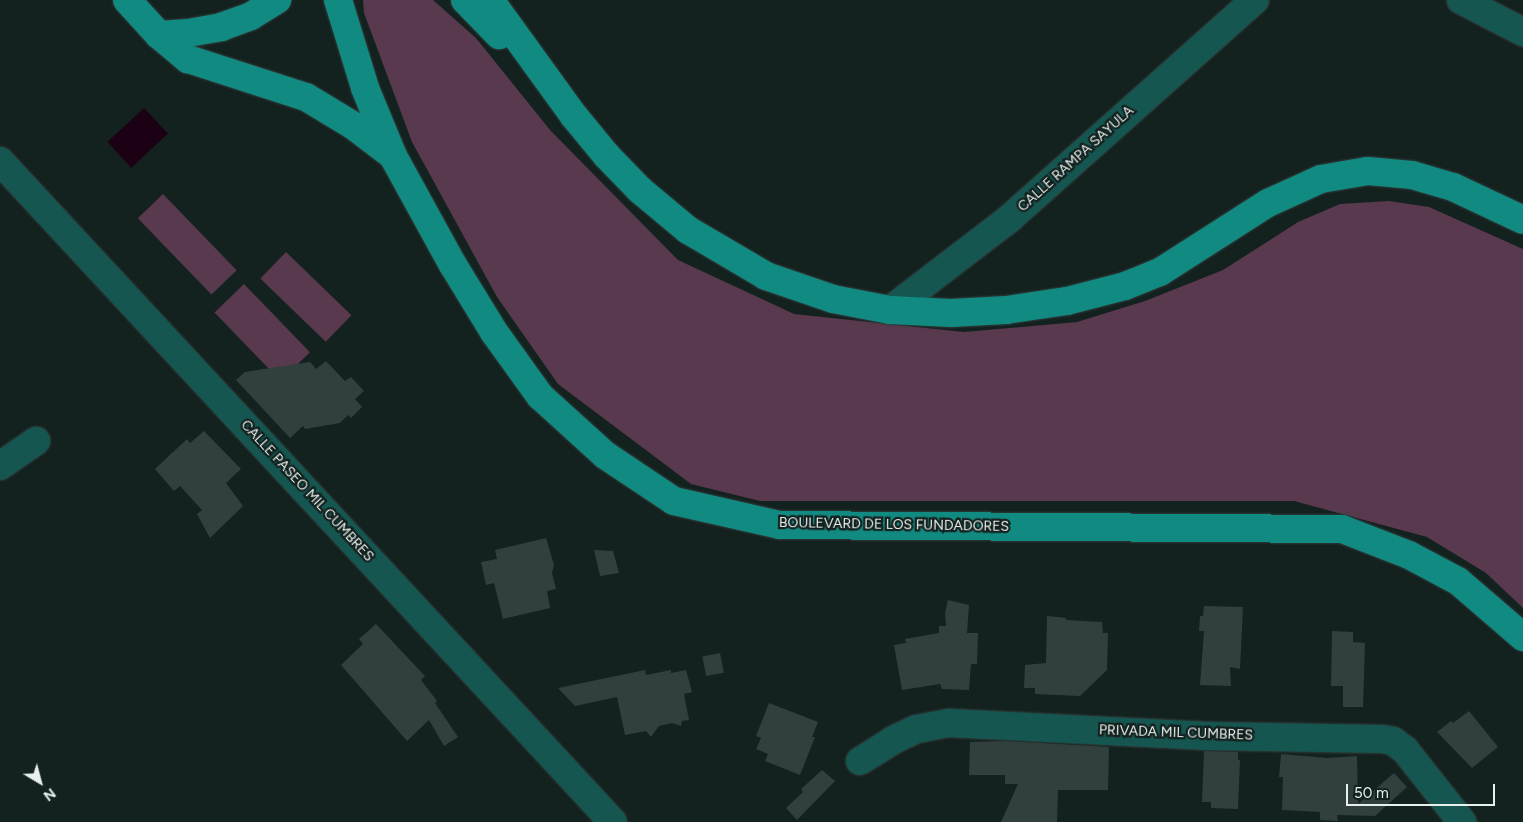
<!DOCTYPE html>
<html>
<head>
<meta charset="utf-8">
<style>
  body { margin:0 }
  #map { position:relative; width:1523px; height:822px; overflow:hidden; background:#13211f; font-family:Figtree,sans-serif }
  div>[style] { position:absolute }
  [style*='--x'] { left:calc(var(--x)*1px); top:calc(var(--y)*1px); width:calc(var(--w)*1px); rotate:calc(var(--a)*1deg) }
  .green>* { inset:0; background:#58394d; transform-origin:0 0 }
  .water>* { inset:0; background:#1c0014; transform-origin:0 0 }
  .building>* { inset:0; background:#31403e; transform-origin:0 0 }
  .roads { filter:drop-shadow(0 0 1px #313e3c) drop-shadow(0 0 1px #313e3c) }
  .minor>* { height:28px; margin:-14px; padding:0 14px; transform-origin:14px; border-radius:14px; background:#155650 }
  .major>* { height:28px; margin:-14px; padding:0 14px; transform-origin:14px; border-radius:14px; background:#118a81 }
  span { translate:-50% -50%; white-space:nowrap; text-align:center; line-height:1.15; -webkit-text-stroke:4.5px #13211f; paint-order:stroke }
  .street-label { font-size:14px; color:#e7f0ee }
  .north { position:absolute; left:15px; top:757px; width:50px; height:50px; -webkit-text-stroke:4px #13211f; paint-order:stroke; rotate:143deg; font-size:14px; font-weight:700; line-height:20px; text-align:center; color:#e7f0ee }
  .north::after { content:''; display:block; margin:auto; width:18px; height:22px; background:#e7f0ee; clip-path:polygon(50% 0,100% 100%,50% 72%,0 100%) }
  .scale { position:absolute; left:1346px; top:784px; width:149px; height:22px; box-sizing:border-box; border:2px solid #e7f0ee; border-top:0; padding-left:6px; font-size:15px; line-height:18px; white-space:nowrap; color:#e7f0ee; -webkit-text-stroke:4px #13211f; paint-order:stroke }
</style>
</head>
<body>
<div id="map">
  <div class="green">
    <div style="clip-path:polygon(363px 0,433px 0,476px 38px,550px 130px,678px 260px,794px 314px,964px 332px,1077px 322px,1145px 301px,1223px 270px,1298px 222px,1340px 204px,1389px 201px,1429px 207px,1523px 249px,1523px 608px,1486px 573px,1427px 537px,1294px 501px,760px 501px,691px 484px,558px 384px,497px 297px,412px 142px,364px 13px)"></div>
    <div style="left:163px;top:194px;width:106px;height:35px;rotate:46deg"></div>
    <div style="left:286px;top:252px;width:91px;height:37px;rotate:44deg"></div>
    <div style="left:244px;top:284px;width:95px;height:41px;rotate:46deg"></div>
  </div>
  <div class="water">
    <div style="left:144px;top:108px;width:35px;height:50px;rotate:47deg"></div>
  </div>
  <div class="building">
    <div style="clip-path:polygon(326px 361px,345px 381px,351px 377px,364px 391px,355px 399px,362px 407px,351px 418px,348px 415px,340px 423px,305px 429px,303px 426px,290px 438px,236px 380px,245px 372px,310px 362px,316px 369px)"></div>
    <div style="clip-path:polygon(204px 431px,241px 469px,226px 483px,243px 506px,210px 538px,197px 514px,202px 510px,180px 486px,174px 491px,155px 469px,187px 439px,190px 443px)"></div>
    <div style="clip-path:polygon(546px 538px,554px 565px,552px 573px,556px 589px,547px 591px,550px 608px,503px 619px,494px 583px,486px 585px,481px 562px,497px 559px,495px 550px)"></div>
    <div style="clip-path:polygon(594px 550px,613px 551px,619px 573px,600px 576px)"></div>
    <div style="clip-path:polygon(948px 600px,969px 605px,967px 633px,978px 633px,977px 664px,971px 664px,969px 690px,942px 689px,940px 684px,902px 690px,894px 645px,906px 643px,905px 639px,939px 633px,939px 626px,946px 626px,945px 613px)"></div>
    <div style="clip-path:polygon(1204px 606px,1243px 607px,1240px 669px,1230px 667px,1231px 686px,1200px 685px,1204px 631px,1199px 631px,1200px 616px,1203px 616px)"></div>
    <div style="clip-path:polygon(1047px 616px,1066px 618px,1066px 620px,1102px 622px,1103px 633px,1108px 633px,1107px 670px,1080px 696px,1035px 694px,1035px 688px,1024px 688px,1025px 665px,1046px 663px)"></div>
    <div style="clip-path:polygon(376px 624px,425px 676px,421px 680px,437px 701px,435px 703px,458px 737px,444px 746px,429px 720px,407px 741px,341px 665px,363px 644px,359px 639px)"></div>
    <div style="clip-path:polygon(1332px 631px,1353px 632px,1353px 642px,1365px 643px,1363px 707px,1343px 707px,1343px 686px,1331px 686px)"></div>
    <div style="left:720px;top:653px;width:20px;height:18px;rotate:79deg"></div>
    <div style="clip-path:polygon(645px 670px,646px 675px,671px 670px,671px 673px,686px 670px,692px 692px,684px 694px,689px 720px,682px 721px,681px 726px,672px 723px,659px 726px,651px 737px,646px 731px,625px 735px,617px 697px,575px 706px,558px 688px)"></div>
    <div style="clip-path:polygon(769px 703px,818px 722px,812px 737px,815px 737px,800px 775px,765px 761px,768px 754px,756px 749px,761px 738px,756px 736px)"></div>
    <div style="clip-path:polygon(1469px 711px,1498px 747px,1472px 768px,1437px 732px,1451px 721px,1453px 723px)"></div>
    <div style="clip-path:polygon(1006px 741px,1109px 747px,1108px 790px,1058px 790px,1057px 822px,1001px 822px,1018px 784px,1005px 784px,1005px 775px,969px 775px,970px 742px)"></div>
    <div style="clip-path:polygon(1204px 751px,1238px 752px,1238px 760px,1240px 760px,1238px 809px,1211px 808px,1211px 802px,1202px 802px)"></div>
    <div style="clip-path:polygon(1281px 754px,1327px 758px,1357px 756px,1358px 804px,1394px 773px,1407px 787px,1375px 816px,1337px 815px,1338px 821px,1320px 820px,1320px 812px,1282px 810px,1283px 777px,1279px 777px)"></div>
    <div style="clip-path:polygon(822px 770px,835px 781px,797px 820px,786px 808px,803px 792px,801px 789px)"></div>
  </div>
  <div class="roads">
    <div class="minor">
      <div style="--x:1461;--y:0;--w:70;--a:27.3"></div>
      <div style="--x:0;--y:161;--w:901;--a:47.16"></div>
      <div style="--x:890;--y:310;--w:150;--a:-37.4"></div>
      <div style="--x:1009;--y:219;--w:329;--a:-41.7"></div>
      <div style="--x:0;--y:466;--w:44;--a:-34.8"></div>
      <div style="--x:860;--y:761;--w:39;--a:-32"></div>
      <div style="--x:893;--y:740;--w:26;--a:-25"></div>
      <div style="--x:917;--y:729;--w:33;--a:-11"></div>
      <div style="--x:949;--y:723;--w:259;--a:2.9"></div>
      <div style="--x:1208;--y:736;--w:174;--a:1"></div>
      <div style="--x:1382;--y:739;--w:11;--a:10"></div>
      <div style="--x:1393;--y:741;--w:15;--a:37"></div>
      <div style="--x:1405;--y:750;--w:92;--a:51.6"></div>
    </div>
    <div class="major">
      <div style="--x:127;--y:0;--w:47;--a:47.6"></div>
      <div style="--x:159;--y:35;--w:38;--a:40"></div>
      <div style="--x:188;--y:59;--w:124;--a:17.9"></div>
      <div style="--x:306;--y:97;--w:56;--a:31.1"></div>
      <div style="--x:354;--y:126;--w:48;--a:37.3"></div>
      <div style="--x:338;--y:0;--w:92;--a:72.9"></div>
      <div style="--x:365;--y:88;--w:74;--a:67.6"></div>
      <div style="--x:393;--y:156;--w:124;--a:61.2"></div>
      <div style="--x:453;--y:265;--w:79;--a:58.5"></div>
      <div style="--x:494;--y:332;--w:79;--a:54.3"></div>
      <div style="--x:540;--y:396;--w:88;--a:42.2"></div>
      <div style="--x:605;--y:455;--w:83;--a:33.7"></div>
      <div style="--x:674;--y:501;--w:109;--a:12.8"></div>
      <div style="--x:780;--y:525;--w:562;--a:0.41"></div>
      <div style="--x:1342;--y:529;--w:72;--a:21.2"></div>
      <div style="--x:1409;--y:555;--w:55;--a:28"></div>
      <div style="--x:1458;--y:581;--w:86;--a:40.7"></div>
      <div style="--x:465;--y:0;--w:49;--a:45.8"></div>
      <div style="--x:490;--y:0;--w:143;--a:54.1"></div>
      <div style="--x:574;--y:116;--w:52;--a:50.5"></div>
      <div style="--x:607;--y:156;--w:47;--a:45.9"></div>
      <div style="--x:640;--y:190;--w:62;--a:39.8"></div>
      <div style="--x:688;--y:230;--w:91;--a:30.5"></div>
      <div style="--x:766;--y:276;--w:71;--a:18.9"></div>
      <div style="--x:833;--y:299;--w:58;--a:10.9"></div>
      <div style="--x:890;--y:310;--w:61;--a:2.8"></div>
      <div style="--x:951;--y:313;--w:55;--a:-3.1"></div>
      <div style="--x:1006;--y:310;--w:62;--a:-8.4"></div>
      <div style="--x:1067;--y:301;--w:60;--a:-14.5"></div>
      <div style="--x:1125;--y:286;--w:38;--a:-22"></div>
      <div style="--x:1160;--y:272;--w:128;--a:-32.6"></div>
      <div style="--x:1268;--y:203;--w:58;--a:-24.4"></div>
      <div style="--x:1321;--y:179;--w:48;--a:-9.7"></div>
      <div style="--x:1368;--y:171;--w:44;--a:5.2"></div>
      <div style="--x:1412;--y:175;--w:43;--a:16.3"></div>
      <div style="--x:1453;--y:187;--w:77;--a:25.2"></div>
      <div style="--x:159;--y:35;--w:29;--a:-4"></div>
      <div style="--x:188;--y:33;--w:34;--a:-10"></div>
      <div style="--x:221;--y:27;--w:32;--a:-20"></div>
      <div style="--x:251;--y:16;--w:31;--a:-32"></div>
    </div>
  </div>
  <div class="street-label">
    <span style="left:1076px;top:159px;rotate:-42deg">CALLE RAMPA SAYULA</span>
    <span style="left:307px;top:491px;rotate:47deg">CALLE PASEO MIL CUMBRES</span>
    <span style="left:894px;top:525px;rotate:1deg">BOULEVARD DE LOS FUNDADORES</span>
    <span style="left:1176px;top:733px;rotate:2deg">PRIVADA MIL CUMBRES</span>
  </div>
  <div class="north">N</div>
  <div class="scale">50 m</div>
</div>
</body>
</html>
